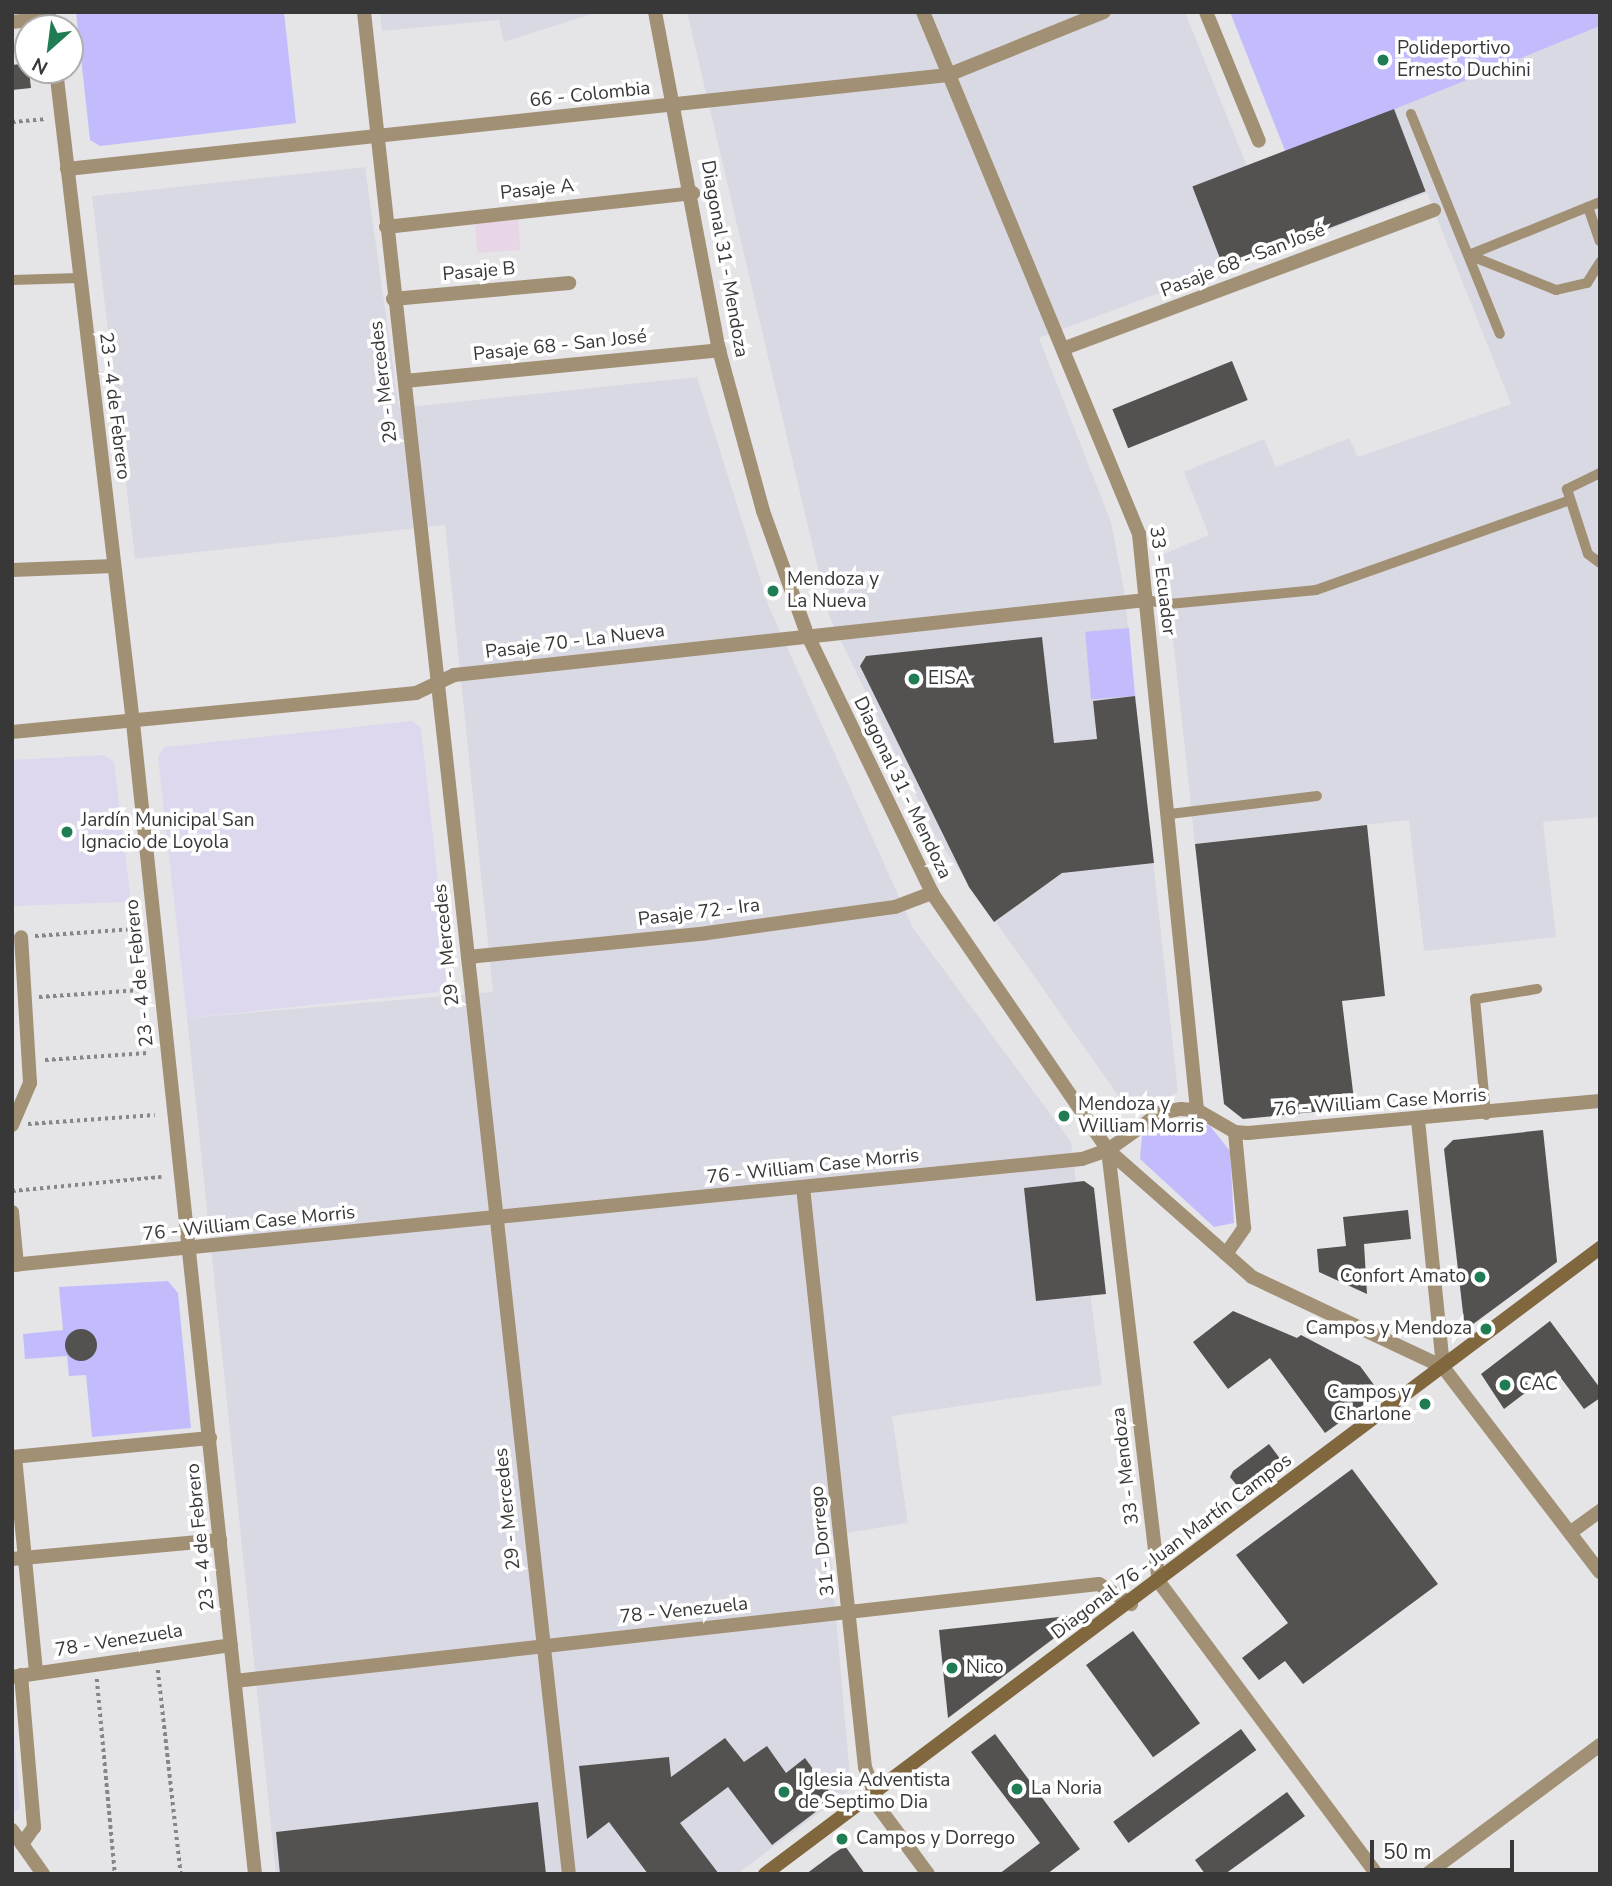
<!DOCTYPE html>
<html>
<head>
<meta charset="utf-8">
<style>
  body { margin:0 }
  #map { position:relative; width:1612px; height:1886px; overflow:hidden; background:#e5e5e8; font-family:"Nunito Sans",sans-serif }
  div>[style] { position:absolute }
  [style*='--x'] { left:calc(var(--x)*1px); top:calc(var(--y)*1px); width:calc(var(--w)*1px); rotate:calc(var(--a)*1deg) }
  .built>* { inset:0; background:#d9d9e3 }
  .education>* { inset:0; background:#ddd8ee }
  .medical>* { inset:0; background:#e8d5e5; transform-origin:0 0 }
  .green>* { inset:0; background:#c2bcfd; transform-origin:0 0 }
  .building>* { inset:0; background:#545250; transform-origin:0 0 }
  .round { border-radius:50% }
  .path>* { height:3.5px; margin-top:-1.75px; transform-origin:0; background:repeating-linear-gradient(90deg,#868688 0 3.5px,transparent 0 7px) }
  .service>* { height:10px; margin:-5px; padding:0 5px; transform-origin:5px; border-radius:5px; background:#a29075 }
  .minor>* { height:14px; margin:-7px; padding:0 7px; transform-origin:7px; border-radius:7px; background:#a29075 }
  .tertiary>* { height:14px; margin:-7px; padding:0 7px; transform-origin:7px; border-radius:7px; background:#a29075 }
  .secondary>* { height:14px; margin:-7px; padding:0 7px; transform-origin:7px; border-radius:7px; background:#81673e }
  .dots>* { width:19px; height:19px; translate:-50% -50%; box-sizing:border-box; border:4px solid #fff; border-radius:50% }
  span { translate:-50% -50%; white-space:nowrap; text-align:center; line-height:1.15; -webkit-text-stroke:7px #fff; paint-order:stroke }
  .poi-label { font-size:19px; color:#383839 }
  .left { translate:0 -50%; text-align:left }
  .right { translate:-100% -50%; text-align:right }
  .street-label { font-size:19px; color:#383839 }
  .frame { position:absolute; inset:0; border:14px solid #383839; pointer-events:none }
  .north { position:absolute; left:14px; top:14px; width:70px; height:70px; box-sizing:border-box; background:#fff; border:2px solid #afafb0; border-radius:50%; rotate:208deg; font-size:19px; font-weight:700; line-height:28px; text-align:center; color:#383839 }
  .north::after { content:''; display:block; margin:auto; width:24px; height:32px; background:#207d53; clip-path:polygon(50% 0,100% 100%,50% 72%,0 100%) }
  .scale { position:absolute; left:1370px; top:1840px; width:144px; height:32px; box-sizing:border-box; border:4px solid #383839; border-top:0; padding-left:9px; font-size:21px; line-height:24px; white-space:nowrap; color:#383839; -webkit-text-stroke:5px #fff; paint-order:stroke }
</style>
</head>
<body>
<div id="map">
  <div class="built">
    <div style="clip-path:polygon(380px 12px,598px 12px,504px 42px,499px 20px,382px 31px)"></div>
    <div style="clip-path:polygon(687px 12px,1185px 12px,1247px 166px,1600px 26px,1600px 817px,1543px 822px,1556px 937px,1424px 951px,1409px 820px,1195px 844px,1164px 554px,1209px 535px,1184px 472px,1264px 439px,1276px 467px,1349px 438px,1358px 457px,1511px 404px,1427px 193px,1039px 338px,1111px 522px,1124px 589px,1178px 1092px,1139px 1112px,1122px 1101px,936px 837px,829px 616px)"></div>
    <div style="clip-path:polygon(365px 167px,399px 408px,697px 377px,769px 607px,913px 928px,1071px 1142px,1102px 1385px,892px 1416px,908px 1523px,829px 1536px,851px 1789px,737px 1874px,276px 1874px,187px 1018px,493px 992px,445px 525px,135px 559px,92px 196px)"></div>
  </div>
  <div class="education">
    <div style="clip-path:polygon(412px 721px,421px 728px,450px 991px,187px 1018px,158px 757px,165px 747px)"></div>
    <div style="clip-path:polygon(104px 755px,114px 762px,131px 902px,12px 906px,12px 760px)"></div>
    <div style="clip-path:polygon(12px 1706px,20px 1808px,13px 1814px,12px 1813px)"></div>
  </div>
  <div class="medical">
    <div style="left:518px;top:218px;width:32px;height:43px;rotate:86deg"></div>
  </div>
  <div class="green">
    <div style="clip-path:polygon(76px 12px,284px 12px,296px 123px,100px 146px,90px 140px)"></div>
    <div style="clip-path:polygon(1230px 12px,1600px 12px,1600px 26px,1286px 153px)"></div>
    <div style="left:1129px;top:628px;width:68px;height:44px;rotate:85deg"></div>
    <div style="clip-path:polygon(1175px 1119px,1210px 1126px,1230px 1151px,1234px 1223px,1214px 1227px,1140px 1159px,1142px 1136px,1156px 1124px)"></div>
    <div style="clip-path:polygon(168px 1281px,178px 1293px,191px 1428px,92px 1437px,86px 1375px,69px 1376px,67px 1356px,25px 1359px,23px 1334px,63px 1330px,59px 1287px)"></div>
  </div>
  <div class="building">
    <div style="clip-path:polygon(28px 63px,31px 88px,12px 90px,12px 65px)"></div>
    <div style="left:1394px;top:109px;width:88px;height:216px;rotate:69deg"></div>
    <div style="left:1232px;top:361px;width:42px;height:129px;rotate:68deg"></div>
    <div style="clip-path:polygon(1042px 637px,1054px 743px,1097px 739px,1093px 701px,1135px 696px,1154px 863px,1062px 873px,994px 922px,969px 887px,860px 666px,866px 656px)"></div>
    <div style="clip-path:polygon(1367px 825px,1385px 996px,1342px 1001px,1355px 1108px,1243px 1119px,1224px 1104px,1195px 844px)"></div>
    <div style="clip-path:polygon(1543px 1130px,1557px 1262px,1465px 1330px,1444px 1149px,1453px 1140px)"></div>
    <div style="clip-path:polygon(1084px 1181px,1094px 1188px,1106px 1294px,1036px 1301px,1024px 1188px)"></div>
    <div style="clip-path:polygon(1408px 1210px,1411px 1239px,1364px 1244px,1367px 1294px,1319px 1272px,1317px 1249px,1346px 1246px,1343px 1217px)"></div>
    <div style="clip-path:polygon(1233px 1311px,1297px 1338px,1301px 1335px,1360px 1366px,1380px 1393px,1325px 1433px,1270px 1358px,1228px 1389px,1193px 1342px)"></div>
    <div style="clip-path:polygon(1550px 1321px,1600px 1388px,1600px 1398px,1584px 1409px,1555px 1370px,1504px 1409px,1481px 1374px)"></div>
    <div class="round" style="left:65px;top:1329px;width:32px;height:32px"></div>
    <div style="clip-path:polygon(1269px 1444px,1284px 1464px,1244px 1494px,1230px 1477px,1233px 1471px)"></div>
    <div style="clip-path:polygon(1352px 1469px,1438px 1584px,1303px 1684px,1285px 1661px,1259px 1680px,1242px 1658px,1288px 1623px,1236px 1555px)"></div>
    <div style="clip-path:polygon(1068px 1616px,1069px 1627px,948px 1718px,939px 1630px)"></div>
    <div style="left:1133px;top:1631px;width:114px;height:58px;rotate:54deg"></div>
    <div style="left:1241px;top:1729px;width:26px;height:158px;rotate:54deg"></div>
    <div style="clip-path:polygon(995px 1734px,1080px 1849px,1047px 1874px,999px 1874px,1040px 1843px,971px 1752px)"></div>
    <div style="clip-path:polygon(725px 1738px,744px 1762px,767px 1746px,786px 1773px,805px 1758px,834px 1798px,772px 1845px,728px 1787px,680px 1823px,719px 1874px,648px 1874px,609px 1822px,587px 1839px,579px 1766px,669px 1757px,671px 1777px)"></div>
    <div style="clip-path:polygon(1287px 1792px,1305px 1816px,1225px 1874px,1205px 1874px,1195px 1860px)"></div>
    <div style="clip-path:polygon(538px 1802px,546px 1874px,280px 1874px,276px 1832px)"></div>
    <div style="clip-path:polygon(845px 1846px,865px 1874px,806px 1874px,833px 1854px)"></div>
  </div>
  <div class="path">
    <div style="--x:12;--y:122;--w:33;--a:-5"></div>
    <div style="--x:35;--y:936;--w:99;--a:-4"></div>
    <div style="--x:39;--y:997;--w:102;--a:-3.9"></div>
    <div style="--x:45;--y:1060;--w:103;--a:-3.9"></div>
    <div style="--x:28;--y:1124;--w:127;--a:-4.1"></div>
    <div style="--x:12;--y:1191;--w:150;--a:-5.4"></div>
    <div style="--x:158;--y:1670;--w:205;--a:83.6"></div>
    <div style="--x:97;--y:1679;--w:196;--a:84.7"></div>
  </div>
  <div class="service">
    <div style="--x:1411;--y:114;--w:237;--a:68"></div>
    <div style="--x:1588;--y:207;--w:36;--a:71"></div>
    <div style="--x:1469;--y:255;--w:94;--a:21.9"></div>
    <div style="--x:1556;--y:290;--w:32;--a:-13"></div>
    <div style="--x:1587;--y:283;--w:25;--a:-58"></div>
    <div style="--x:1469;--y:255;--w:141;--a:-22"></div>
    <div style="--x:12;--y:280;--w:67;--a:-1.7"></div>
    <div style="--x:1600;--y:473;--w:37;--a:154"></div>
    <div style="--x:1567;--y:489;--w:68;--a:72.1"></div>
    <div style="--x:1588;--y:554;--w:15;--a:37"></div>
    <div style="--x:1146;--y:600;--w:23;--a:10"></div>
    <div style="--x:1169;--y:604;--w:148;--a:-5.4"></div>
    <div style="--x:1316;--y:590;--w:267;--a:-19.5"></div>
    <div style="--x:1170;--y:814;--w:148;--a:-7"></div>
    <div style="--x:1486;--y:1115;--w:117;--a:-95.4"></div>
    <div style="--x:1475;--y:999;--w:63;--a:-9.2"></div>
  </div>
  <div class="minor">
    <div style="--x:364;--y:12;--w:1873;--a:83.72"></div>
    <div style="--x:923;--y:12;--w:565;--a:67.52"></div>
    <div style="--x:1139;--y:534;--w:579;--a:84.25"></div>
    <div style="--x:1206;--y:12;--w:139;--a:67.7"></div>
    <div style="--x:12;--y:22;--w:38;--a:-6"></div>
    <div style="--x:56;--y:70;--w:658;--a:83.27"></div>
    <div style="--x:133;--y:723;--w:1157;--a:83.95"></div>
    <div style="--x:67;--y:169;--w:886;--a:-6.09"></div>
    <div style="--x:948;--y:75;--w:168;--a:-22"></div>
    <div style="--x:386;--y:227;--w:309;--a:-6.3"></div>
    <div style="--x:393;--y:299;--w:177;--a:-5.2"></div>
    <div style="--x:1065;--y:348;--w:394;--a:-20.5"></div>
    <div style="--x:405;--y:381;--w:316;--a:-5.6"></div>
    <div style="--x:12;--y:570;--w:102;--a:-2.2"></div>
    <div style="--x:12;--y:732;--w:406;--a:-5.5"></div>
    <div style="--x:416;--y:693;--w:42;--a:-25.3"></div>
    <div style="--x:454;--y:675;--w:696;--a:-6.19"></div>
    <div style="--x:468;--y:957;--w:240;--a:-5.7"></div>
    <div style="--x:707;--y:933;--w:190;--a:-7.9"></div>
    <div style="--x:895;--y:907;--w:40;--a:-21"></div>
    <div style="--x:1418;--y:1120;--w:248;--a:84.2"></div>
    <div style="--x:1443;--y:1367;--w:258;--a:52.6"></div>
    <div style="--x:12;--y:1125;--w:46;--a:-66.8"></div>
    <div style="--x:30;--y:1083;--w:146;--a:-93.5"></div>
    <div style="--x:803;--y:1187;--w:583;--a:83.9"></div>
    <div style="--x:865;--y:1767;--w:45;--a:70.3"></div>
    <div style="--x:880;--y:1809;--w:81;--a:53.6"></div>
    <div style="--x:12;--y:1212;--w:53;--a:84.6"></div>
    <div style="--x:1226;--y:1254;--w:32;--a:-55"></div>
    <div style="--x:1244;--y:1228;--w:96;--a:-95.4"></div>
    <div style="--x:12;--y:1265;--w:1075;--a:-5.66"></div>
    <div style="--x:1082;--y:1159;--w:28;--a:-19"></div>
    <div style="--x:1108;--y:1150;--w:64;--a:-35.4"></div>
    <div style="--x:1160;--y:1113;--w:21;--a:-11"></div>
    <div style="--x:1181;--y:1109;--w:16;--a:4"></div>
    <div style="--x:1197;--y:1110;--w:44;--a:30.1"></div>
    <div style="--x:1235;--y:1132;--w:13;--a:4"></div>
    <div style="--x:1248;--y:1133;--w:353;--a:-5.2"></div>
    <div style="--x:12;--y:1457;--w:199;--a:-5.5"></div>
    <div style="--x:15;--y:1457;--w:217;--a:84.4"></div>
    <div style="--x:1571;--y:1532;--w:36;--a:-36"></div>
    <div style="--x:12;--y:1559;--w:209;--a:-5.2"></div>
    <div style="--x:1159;--y:1582;--w:364;--a:53.3"></div>
    <div style="--x:21;--y:1675;--w:153;--a:85.1"></div>
    <div style="--x:34;--y:1827;--w:21;--a:125"></div>
    <div style="--x:12;--y:1677;--w:221;--a:-8.3"></div>
    <div style="--x:235;--y:1681;--w:869;--a:-6.41"></div>
    <div style="--x:1099;--y:1584;--w:38;--a:32"></div>
    <div style="--x:12;--y:1830;--w:54;--a:54.8"></div>
    <div style="--x:1427;--y:1874;--w:216;--a:-36.7"></div>
  </div>
  <div class="tertiary">
    <div style="--x:655;--y:12;--w:344;--a:79.3"></div>
    <div style="--x:719;--y:350;--w:167;--a:74.7"></div>
    <div style="--x:763;--y:511;--w:131;--a:70.3"></div>
    <div style="--x:807;--y:634;--w:288;--a:64.2"></div>
    <div style="--x:932;--y:893;--w:311;--a:55.6"></div>
    <div style="--x:1108;--y:1150;--w:192;--a:41.4"></div>
    <div style="--x:1252;--y:1277;--w:211;--a:25.2"></div>
    <div style="--x:1108;--y:1150;--w:435;--a:83.3"></div>
  </div>
  <div class="secondary">
    <div style="--x:765;--y:1874;--w:1044;--a:-36.86"></div>
  </div>
  <div class="dots">
    <div style="left:1383px;top:60px;background:#207d53"></div>
    <div style="left:773px;top:591px;background:#207d53"></div>
    <div style="left:914px;top:679px;background:#207d53"></div>
    <div style="left:67px;top:832px;background:#207d53"></div>
    <div style="left:1064px;top:1116px;background:#207d53"></div>
    <div style="left:1480px;top:1277px;background:#207d53"></div>
    <div style="left:1486px;top:1329px;background:#207d53"></div>
    <div style="left:1505px;top:1385px;background:#207d53"></div>
    <div style="left:1425px;top:1404px;background:#207d53"></div>
    <div style="left:952px;top:1668px;background:#207d53"></div>
    <div style="left:1017px;top:1789px;background:#207d53"></div>
    <div style="left:784px;top:1792px;background:#207d53"></div>
    <div style="left:842px;top:1839px;background:#207d53"></div>
  </div>
  <div class="poi-label">
    <span class="left" style="left:1397px;top:60px">Polideportivo<br>Ernesto Duchini</span>
    <span class="left" style="left:787px;top:591px">Mendoza y<br>La Nueva</span>
    <span class="left" style="left:928px;top:679px">EISA</span>
    <span class="left" style="left:81px;top:832px">Jardín Municipal San<br>Ignacio de Loyola</span>
    <span class="left" style="left:1078px;top:1116px">Mendoza y<br>William Morris</span>
    <span class="right" style="left:1466px;top:1277px">Confort Amato</span>
    <span class="right" style="left:1472px;top:1329px">Campos y Mendoza</span>
    <span class="left" style="left:1519px;top:1385px">CAC</span>
    <span class="right" style="left:1411px;top:1404px">Campos y<br>Charlone</span>
    <span class="left" style="left:966px;top:1668px">Nico</span>
    <span class="left" style="left:798px;top:1792px">Iglesia Adventista<br>de Septimo Dia</span>
    <span class="left" style="left:1031px;top:1789px">La Noria</span>
    <span class="left" style="left:856px;top:1839px">Campos y Dorrego</span>
  </div>
  <div class="street-label">
    <span style="left:590px;top:95px;rotate:-6deg">66 - Colombia</span>
    <span style="left:537px;top:190px;rotate:-6deg">Pasaje A</span>
    <span style="left:724px;top:259px;rotate:80deg">Diagonal 31 - Mendoza</span>
    <span style="left:1243px;top:261px;rotate:-21deg">Pasaje 68 - San José</span>
    <span style="left:479px;top:272px;rotate:-5deg">Pasaje B</span>
    <span style="left:560px;top:346px;rotate:-6deg">Pasaje 68 - San José</span>
    <span style="left:384px;top:382px;rotate:-97deg">29 - Mercedes</span>
    <span style="left:114px;top:406px;rotate:83deg">23 - 4 de Febrero</span>
    <span style="left:1162px;top:581px;rotate:83deg">33 - Ecuador</span>
    <span style="left:575px;top:642px;rotate:-7deg">Pasaje 70 - La Nueva</span>
    <span style="left:902px;top:788px;rotate:64deg">Diagonal 31 - Mendoza</span>
    <span style="left:699px;top:913px;rotate:-7deg">Pasaje 72 - Ira</span>
    <span style="left:447px;top:945px;rotate:-96deg">29 - Mercedes</span>
    <span style="left:140px;top:973px;rotate:-96deg">23 - 4 de Febrero</span>
    <span style="left:1380px;top:1103px;rotate:-4deg">76 - William Case Morris</span>
    <span style="left:813px;top:1167px;rotate:-6deg">76 - William Case Morris</span>
    <span style="left:249px;top:1224px;rotate:-6deg">76 - William Case Morris</span>
    <span style="left:1126px;top:1466px;rotate:-97deg">33 - Mendoza</span>
    <span style="left:508px;top:1509px;rotate:-96deg">29 - Mercedes</span>
    <span style="left:201px;top:1537px;rotate:-96deg">23 - 4 de Febrero</span>
    <span style="left:823px;top:1541px;rotate:-96deg">31 - Dorrego</span>
    <span style="left:1172px;top:1547px;rotate:-37deg">Diagonal 76 - Juan Martín Campos</span>
    <span style="left:684px;top:1611px;rotate:-6deg">78 - Venezuela</span>
    <span style="left:119px;top:1641px;rotate:-9deg">78 - Venezuela</span>
  </div>
  <div class="frame"></div>
  <div class="north">N</div>
  <div class="scale">50 m</div>
</div>
</body>
</html>
